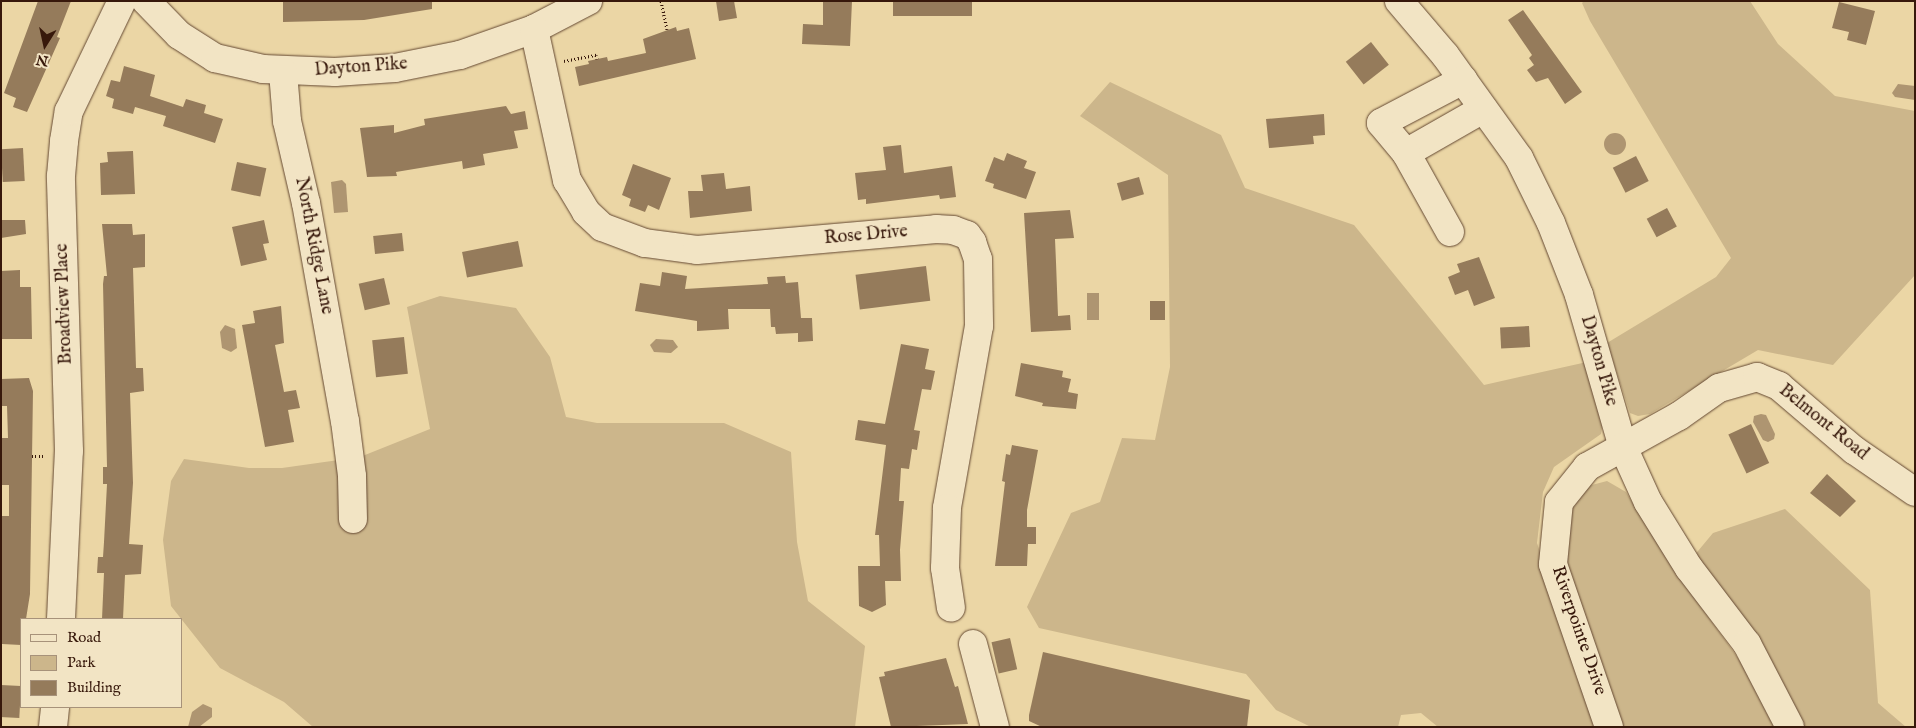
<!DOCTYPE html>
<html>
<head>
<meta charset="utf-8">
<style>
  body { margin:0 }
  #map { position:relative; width:1916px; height:728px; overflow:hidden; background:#ebd6a5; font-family:"IM FELL English",serif }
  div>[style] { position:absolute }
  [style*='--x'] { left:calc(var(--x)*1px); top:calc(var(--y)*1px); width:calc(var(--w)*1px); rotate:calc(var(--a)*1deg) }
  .green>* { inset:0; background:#ccb68b }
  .water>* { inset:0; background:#ae9571; transform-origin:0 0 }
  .round { border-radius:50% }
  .building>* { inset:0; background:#957b5b; transform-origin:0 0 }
  .path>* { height:3px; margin-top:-1.5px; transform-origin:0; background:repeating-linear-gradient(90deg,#37180b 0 1px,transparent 0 3.5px) }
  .roads { filter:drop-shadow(0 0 1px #644832) drop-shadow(0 0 1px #644832) }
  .minor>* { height:28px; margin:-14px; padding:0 14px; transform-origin:14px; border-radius:14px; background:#f2e4c4 }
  span { translate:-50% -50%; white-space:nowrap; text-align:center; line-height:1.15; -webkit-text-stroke:4px #f2e4c4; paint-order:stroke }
  .street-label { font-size:18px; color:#37180b }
  .frame { position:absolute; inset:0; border:2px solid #37180b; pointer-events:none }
  .legend { position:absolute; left:20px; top:618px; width:162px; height:90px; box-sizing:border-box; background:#f2e4c4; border:1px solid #a7927a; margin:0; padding:6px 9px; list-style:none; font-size:15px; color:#37180b }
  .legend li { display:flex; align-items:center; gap:10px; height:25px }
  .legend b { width:25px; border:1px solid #a7927a }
  .north { position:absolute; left:20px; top:20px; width:50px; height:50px; -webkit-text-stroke:4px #f2e4c4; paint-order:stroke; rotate:190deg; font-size:14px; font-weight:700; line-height:20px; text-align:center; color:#37180b }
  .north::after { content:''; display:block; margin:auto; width:18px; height:22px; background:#37180b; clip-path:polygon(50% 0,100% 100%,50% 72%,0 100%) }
</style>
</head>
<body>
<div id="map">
  <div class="green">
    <div style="clip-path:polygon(1584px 1px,1750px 1px,1778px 44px,1835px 96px,1915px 111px,1915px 275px,1833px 365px,1758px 350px,1650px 414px,1638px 416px,1630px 413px,1607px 343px,1716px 277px,1731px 258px,1590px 21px,1582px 3px)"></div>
    <div style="clip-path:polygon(1110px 82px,1221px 135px,1245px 188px,1354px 225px,1484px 385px,1587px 362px,1603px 421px,1601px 434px,1554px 467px,1543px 492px,1537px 543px,1597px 727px,1438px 727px,1421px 713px,1401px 715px,1398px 727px,1311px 727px,1276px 710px,1246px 674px,1039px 628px,1027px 607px,1071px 513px,1100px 502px,1122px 438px,1155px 440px,1170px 367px,1168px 175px,1080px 116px)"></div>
    <div style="clip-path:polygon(440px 296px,516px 308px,550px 357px,566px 417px,597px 423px,724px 423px,791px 452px,797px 542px,808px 601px,865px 646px,855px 727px,313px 727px,284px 702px,220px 668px,171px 606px,163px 540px,171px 481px,184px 459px,249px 468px,282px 468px,360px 457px,430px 429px,407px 307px)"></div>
    <div style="clip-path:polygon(1607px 481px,1626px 492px,1675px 571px,1743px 665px,1776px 727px,1622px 727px,1573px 597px,1564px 542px,1572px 509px,1588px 486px)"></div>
    <div style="clip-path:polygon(1785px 509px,1870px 590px,1878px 703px,1906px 727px,1801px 727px,1693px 557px,1713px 533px)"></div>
  </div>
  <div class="water">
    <div style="clip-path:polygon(1898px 84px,1915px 86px,1915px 100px,1895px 97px,1892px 93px)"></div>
    <div class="round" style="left:1604px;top:133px;width:22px;height:22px"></div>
    <div style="clip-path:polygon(342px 180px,346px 184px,348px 212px,334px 213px,331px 182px)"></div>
    <div style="left:1087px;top:293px;width:12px;height:27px"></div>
    <div style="clip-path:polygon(225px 325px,235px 329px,237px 348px,231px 352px,222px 348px,220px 332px)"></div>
    <div style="clip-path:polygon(656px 339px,673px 340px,678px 347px,671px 353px,654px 352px,650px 345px)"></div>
    <div style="clip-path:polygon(1761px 414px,1766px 415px,1775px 434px,1774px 439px,1768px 442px,1763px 440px,1753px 422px,1754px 416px)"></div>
    <div style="clip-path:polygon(203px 704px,212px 708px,212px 717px,199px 727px,188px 727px,192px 712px)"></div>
  </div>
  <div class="building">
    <div style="clip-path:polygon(38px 1px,71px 1px,57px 37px,60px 38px,27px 112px,13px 107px,16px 98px,4px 93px)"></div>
    <div style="clip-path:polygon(283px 1px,432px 1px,432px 9px,364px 20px,283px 22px)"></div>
    <div style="clip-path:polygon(716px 1px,734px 1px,737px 18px,719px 21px)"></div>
    <div style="clip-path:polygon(823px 1px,852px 1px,850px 46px,802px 44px,803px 24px,823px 25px)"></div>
    <div style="left:893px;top:1px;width:79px;height:15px"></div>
    <div style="clip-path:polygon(1839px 2px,1875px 11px,1866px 45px,1847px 40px,1849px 32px,1832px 28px)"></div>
    <div style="clip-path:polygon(1523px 10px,1582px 92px,1565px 104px,1548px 78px,1536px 82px,1527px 70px,1534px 65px,1529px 58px,1532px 55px,1508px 20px)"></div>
    <div style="clip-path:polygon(676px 27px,677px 31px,689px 28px,696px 59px,579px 86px,575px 67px,589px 64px,588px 61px,607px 57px,608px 61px,646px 53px,643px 39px)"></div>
    <div style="left:1371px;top:42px;width:29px;height:32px;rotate:52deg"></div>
    <div style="clip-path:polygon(124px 66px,155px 75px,150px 96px,183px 107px,186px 99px,206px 105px,204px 113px,223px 119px,215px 143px,163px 126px,166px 116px,135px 107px,133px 114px,112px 108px,114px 99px,106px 96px,111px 80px,120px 82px)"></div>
    <div style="clip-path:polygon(506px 106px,511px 114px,525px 111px,528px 129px,514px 131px,518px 148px,483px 154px,485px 165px,463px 169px,462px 161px,396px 172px,397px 176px,367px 177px,360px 128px,394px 125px,394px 133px,425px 125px,424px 119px)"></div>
    <div style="clip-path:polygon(1324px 114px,1325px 135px,1313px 136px,1314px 144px,1269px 148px,1266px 119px)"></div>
    <div style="clip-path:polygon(901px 145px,904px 173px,952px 166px,956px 197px,940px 199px,939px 195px,866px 204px,866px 199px,858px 200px,855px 173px,886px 170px,883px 147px)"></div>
    <div style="left:23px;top:148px;width:33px;height:22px;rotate:87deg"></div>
    <div style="clip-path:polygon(133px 151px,135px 194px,101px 195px,100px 163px,108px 162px,107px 152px)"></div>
    <div style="clip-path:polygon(1007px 153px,1027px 161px,1024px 168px,1036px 172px,1026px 199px,993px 188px,994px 184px,985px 181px,994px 157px,1004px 161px)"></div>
    <div style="left:1636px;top:156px;width:28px;height:26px;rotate:63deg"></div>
    <div style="left:237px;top:162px;width:30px;height:29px;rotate:12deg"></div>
    <div style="clip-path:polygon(633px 164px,671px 178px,659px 210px,648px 205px,645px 212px,629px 206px,631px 199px,622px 195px)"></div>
    <div style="clip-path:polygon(724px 173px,726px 189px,750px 186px,752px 211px,690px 218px,688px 191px,703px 191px,701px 175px)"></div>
    <div style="left:1139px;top:177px;width:18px;height:23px;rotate:74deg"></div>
    <div style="left:1667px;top:208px;width:21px;height:23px;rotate:62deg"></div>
    <div style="clip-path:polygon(1070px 210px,1074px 238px,1055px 239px,1056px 262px,1058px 316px,1070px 315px,1071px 330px,1031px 332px,1024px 213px)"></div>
    <div style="clip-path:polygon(1px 220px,25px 220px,26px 234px,1px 238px)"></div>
    <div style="clip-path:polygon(264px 220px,269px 243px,263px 244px,267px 260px,241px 266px,232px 227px)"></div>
    <div style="clip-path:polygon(102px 224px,132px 224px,133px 235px,145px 234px,145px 267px,133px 268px,136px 368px,143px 368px,144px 391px,130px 393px,133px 483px,129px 544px,143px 545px,141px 574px,125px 575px,123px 619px,102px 619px,104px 573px,97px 573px,98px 557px,103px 557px,104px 542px,107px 484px,103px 484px,103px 467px,107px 467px,103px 284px,104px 276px,107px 276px)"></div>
    <div style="left:402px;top:233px;width:18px;height:29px;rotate:84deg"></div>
    <div style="left:518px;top:241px;width:26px;height:57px;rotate:79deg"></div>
    <div style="clip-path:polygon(1479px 257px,1495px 298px,1474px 306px,1468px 290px,1455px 295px,1448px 277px,1460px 272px,1457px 264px)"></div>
    <div style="left:926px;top:266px;width:35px;height:71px;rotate:83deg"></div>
    <div style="clip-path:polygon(20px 270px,20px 287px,31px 287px,32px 339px,1px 339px,1px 271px)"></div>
    <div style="clip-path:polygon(662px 272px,687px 276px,685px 289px,768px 284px,767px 277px,785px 276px,786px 283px,798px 282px,801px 318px,812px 318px,813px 341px,798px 342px,798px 333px,776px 334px,775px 327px,771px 327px,770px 309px,728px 309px,729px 329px,697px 331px,697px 321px,635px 311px,640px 283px,660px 286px)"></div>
    <div style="left:384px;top:278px;width:27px;height:26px;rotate:77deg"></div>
    <div style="left:1150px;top:301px;width:15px;height:19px"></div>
    <div style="clip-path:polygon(281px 306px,284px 343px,275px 345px,284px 392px,296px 390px,300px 408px,288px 410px,294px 442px,265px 447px,242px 325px,255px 323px,253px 311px)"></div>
    <div style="left:1529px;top:326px;width:21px;height:29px;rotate:87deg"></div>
    <div style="left:404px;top:337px;width:37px;height:32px;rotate:84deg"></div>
    <div style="clip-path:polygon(901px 344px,929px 349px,925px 369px,935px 371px,931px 390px,922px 389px,914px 430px,920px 431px,917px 450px,912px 449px,909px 469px,901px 468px,899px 501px,904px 501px,900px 550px,901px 581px,885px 581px,886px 605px,872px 612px,859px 606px,858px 566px,880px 566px,879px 535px,875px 535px,886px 445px,855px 440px,858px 420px,885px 424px)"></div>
    <div style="clip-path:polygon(1021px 363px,1063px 371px,1062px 377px,1071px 379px,1068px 392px,1078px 394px,1076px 409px,1042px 406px,1043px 403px,1015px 396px)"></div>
    <div style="clip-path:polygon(29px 378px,33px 391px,30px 594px,26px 619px,21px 619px,21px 645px,2px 644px,1px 516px,9px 516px,9px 485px,1px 485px,1px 438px,8px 438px,7px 406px,1px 406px,1px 379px)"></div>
    <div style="left:1751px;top:424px;width:43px;height:25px;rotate:65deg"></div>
    <div style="clip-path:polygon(1012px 445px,1038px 450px,1027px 510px,1027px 527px,1036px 527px,1036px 544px,1028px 544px,1027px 566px,995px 566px,1005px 482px,1002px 481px,1006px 454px,1010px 455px)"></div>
    <div style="clip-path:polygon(1827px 474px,1856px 501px,1840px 517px,1810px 493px)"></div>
    <div style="left:1010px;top:638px;width:32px;height:19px;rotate:77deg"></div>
    <div style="clip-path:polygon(1043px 652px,1250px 700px,1247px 727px,1042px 727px,1029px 721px,1029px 715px)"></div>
    <div style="clip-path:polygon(946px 658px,955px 687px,958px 686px,968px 724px,891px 727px,879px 677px,885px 676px,884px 672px)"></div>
    <div style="left:1px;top:685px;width:20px;height:32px;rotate:3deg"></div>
  </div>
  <div class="path">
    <div style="--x:661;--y:1;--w:29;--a:78"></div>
    <div style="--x:564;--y:61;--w:33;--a:-11"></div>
    <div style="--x:596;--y:55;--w:4;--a:76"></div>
    <div style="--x:32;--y:456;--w:14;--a:0"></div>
  </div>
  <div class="roads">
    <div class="minor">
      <div style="--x:146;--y:1;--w:47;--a:45.9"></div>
      <div style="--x:179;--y:35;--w:43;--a:32.6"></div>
      <div style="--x:215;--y:58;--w:49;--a:12.9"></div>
      <div style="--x:263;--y:69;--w:72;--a:2.4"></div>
      <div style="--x:335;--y:72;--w:60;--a:-3.8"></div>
      <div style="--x:395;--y:68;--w:66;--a:-11.3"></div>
      <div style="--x:460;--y:55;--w:78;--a:-19.4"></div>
      <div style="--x:534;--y:29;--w:61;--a:-27.4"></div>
      <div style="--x:1399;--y:1;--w:71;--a:49.6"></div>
      <div style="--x:1445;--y:55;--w:127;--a:54.3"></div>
      <div style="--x:1519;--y:158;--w:72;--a:63.8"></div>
      <div style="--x:1551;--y:223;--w:77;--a:68.7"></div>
      <div style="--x:1579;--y:295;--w:158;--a:73.9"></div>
      <div style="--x:1623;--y:447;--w:60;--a:65.6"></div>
      <div style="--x:1648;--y:502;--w:78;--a:58.2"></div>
      <div style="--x:1689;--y:568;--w:96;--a:52.7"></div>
      <div style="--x:1747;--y:644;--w:93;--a:62.6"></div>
      <div style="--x:534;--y:29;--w:155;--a:77.7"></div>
      <div style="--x:567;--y:180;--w:37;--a:59"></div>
      <div style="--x:586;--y:212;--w:22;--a:43"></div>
      <div style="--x:602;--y:227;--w:46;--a:20.4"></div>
      <div style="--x:645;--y:243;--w:52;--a:7.7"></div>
      <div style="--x:697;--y:250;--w:240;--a:-5"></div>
      <div style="--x:936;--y:229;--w:17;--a:3"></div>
      <div style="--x:953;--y:230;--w:15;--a:20"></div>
      <div style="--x:967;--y:235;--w:9;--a:54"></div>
      <div style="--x:972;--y:242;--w:18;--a:71"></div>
      <div style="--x:978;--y:259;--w:67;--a:89.1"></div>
      <div style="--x:979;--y:326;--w:185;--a:100"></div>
      <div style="--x:947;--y:508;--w:60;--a:91.9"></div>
      <div style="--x:945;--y:568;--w:40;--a:81.5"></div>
      <div style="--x:283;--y:72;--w:49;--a:85.3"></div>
      <div style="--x:287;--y:121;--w:84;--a:77"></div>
      <div style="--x:306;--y:203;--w:221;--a:79.9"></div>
      <div style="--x:345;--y:421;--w:55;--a:82.7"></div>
      <div style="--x:352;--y:476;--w:43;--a:88.7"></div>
      <div style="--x:1406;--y:153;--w:89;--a:-29.7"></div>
      <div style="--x:1450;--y:232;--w:90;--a:-119.1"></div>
      <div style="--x:1406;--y:153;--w:39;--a:-130"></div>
      <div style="--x:1381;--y:123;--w:93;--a:-27.7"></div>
      <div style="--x:61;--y:619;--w:168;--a:-87.3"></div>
      <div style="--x:69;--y:451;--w:275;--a:-91.7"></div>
      <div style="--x:61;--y:176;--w:35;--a:-85"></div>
      <div style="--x:64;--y:141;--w:30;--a:-81"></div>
      <div style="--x:69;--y:111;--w:122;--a:-64.3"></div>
      <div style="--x:973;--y:644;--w:86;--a:75.2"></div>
      <div style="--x:53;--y:727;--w:20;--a:-84"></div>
      <div style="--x:1609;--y:727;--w:172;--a:-109"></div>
      <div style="--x:1553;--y:564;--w:62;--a:-84.5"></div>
      <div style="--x:1559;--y:502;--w:45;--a:-51.3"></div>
      <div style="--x:1587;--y:467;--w:105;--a:-29"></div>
      <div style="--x:1679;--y:416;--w:49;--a:-35"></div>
      <div style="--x:1719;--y:388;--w:40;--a:-16"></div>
      <div style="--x:1757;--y:377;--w:24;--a:22"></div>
      <div style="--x:1779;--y:386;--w:99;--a:40.5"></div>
      <div style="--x:1854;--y:450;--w:74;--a:34.5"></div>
    </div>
  </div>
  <div class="street-label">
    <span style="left:361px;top:68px;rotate:-4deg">Dayton Pike</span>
    <span style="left:866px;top:236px;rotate:-5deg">Rose Drive</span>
    <span style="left:313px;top:246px;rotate:79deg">North Ridge Lane</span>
    <span style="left:65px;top:304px;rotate:-92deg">Broadview Place</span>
    <span style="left:1598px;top:361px;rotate:74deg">Dayton Pike</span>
    <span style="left:1823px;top:423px;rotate:39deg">Belmont Road</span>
    <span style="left:1578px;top:631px;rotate:71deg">Riverpointe Drive</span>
  </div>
  <div class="frame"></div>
  <ul class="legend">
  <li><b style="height:6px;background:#f2e4c4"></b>Road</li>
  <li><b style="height:14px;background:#ccb68b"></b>Park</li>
  <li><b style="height:14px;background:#957b5b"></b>Building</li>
  </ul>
  <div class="north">N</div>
</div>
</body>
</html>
